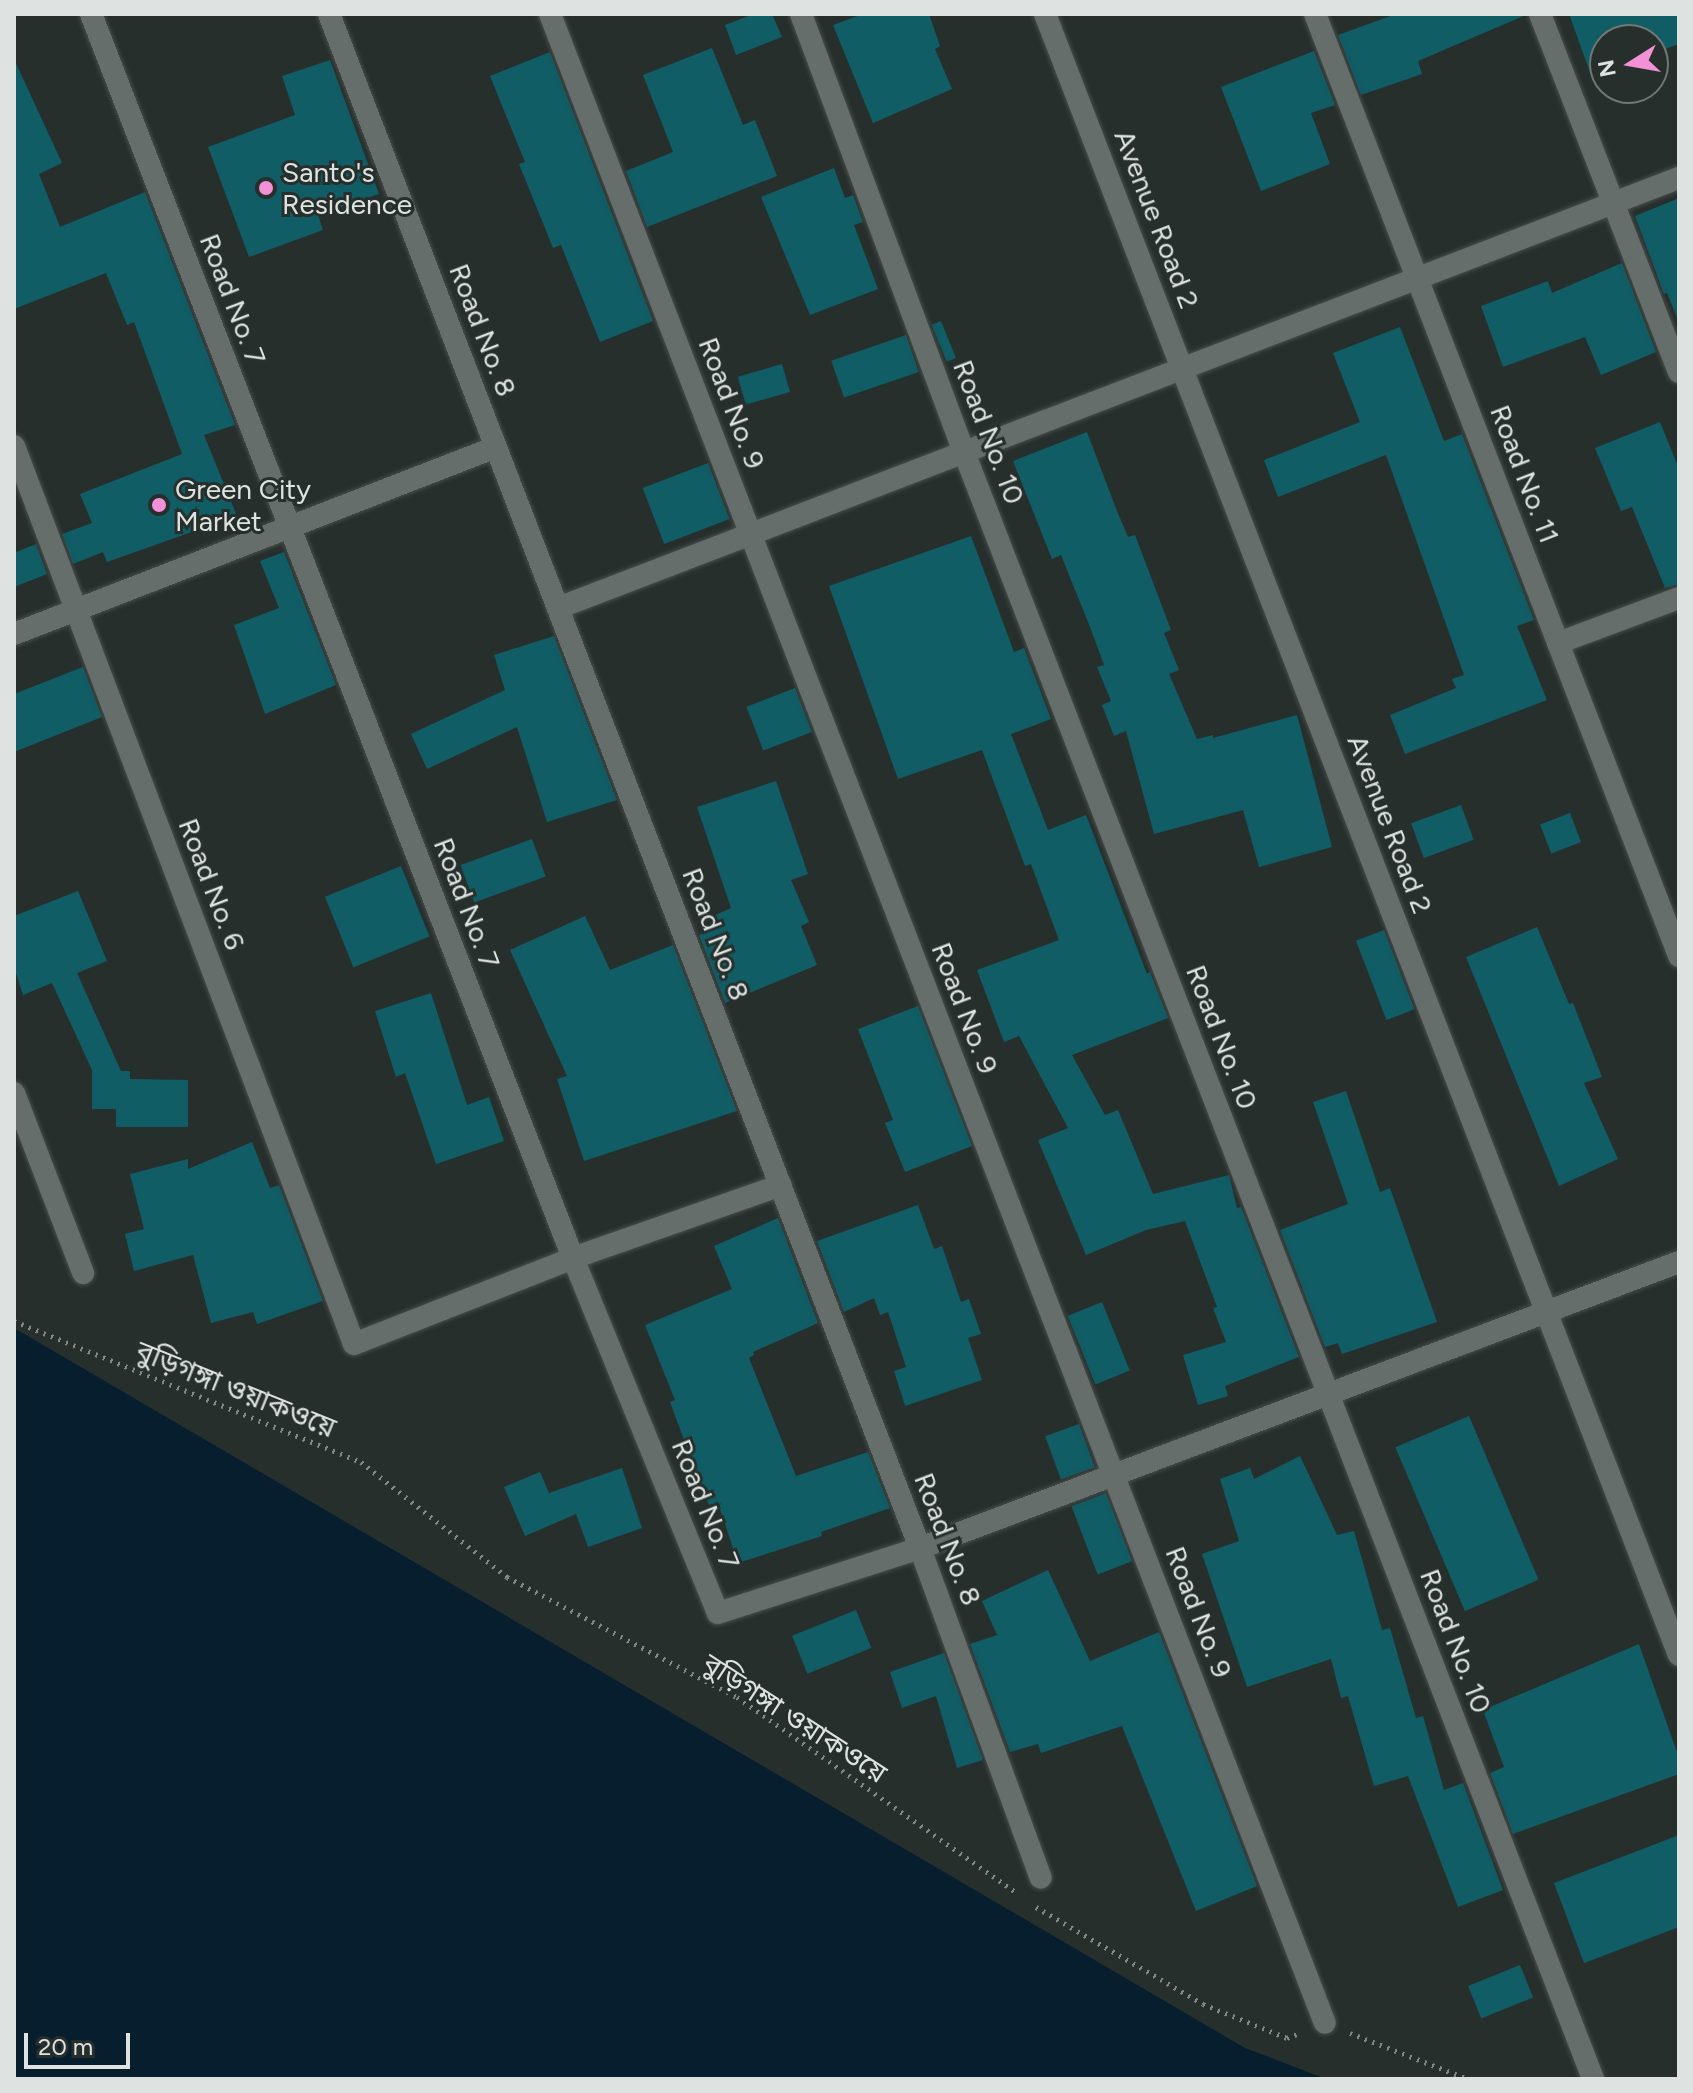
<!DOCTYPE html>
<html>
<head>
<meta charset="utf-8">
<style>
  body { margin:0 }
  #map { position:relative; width:1693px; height:2093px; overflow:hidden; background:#272f2d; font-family:Figtree,"Noto Sans Bengali",sans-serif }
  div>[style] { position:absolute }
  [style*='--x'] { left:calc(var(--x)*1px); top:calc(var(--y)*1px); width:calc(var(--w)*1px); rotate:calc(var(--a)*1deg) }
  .water>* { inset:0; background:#061e2d }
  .building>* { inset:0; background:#105d65; transform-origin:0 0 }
  .path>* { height:5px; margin-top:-2.5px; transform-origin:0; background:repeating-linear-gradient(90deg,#818886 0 2px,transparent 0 8px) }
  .roads { filter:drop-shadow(0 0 2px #464c4a) drop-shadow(0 0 2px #464c4a) }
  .minor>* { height:22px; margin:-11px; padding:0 11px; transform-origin:11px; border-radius:11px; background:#656e6b }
  .tertiary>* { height:22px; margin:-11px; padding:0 11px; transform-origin:11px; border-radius:11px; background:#656e6b }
  .dots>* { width:22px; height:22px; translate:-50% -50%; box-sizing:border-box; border:4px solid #272f2d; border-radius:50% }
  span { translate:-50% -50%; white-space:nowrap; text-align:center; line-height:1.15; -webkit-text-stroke:6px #272f2d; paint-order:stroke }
  .poi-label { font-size:28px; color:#dee3e1 }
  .left { translate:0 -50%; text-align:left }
  .street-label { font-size:28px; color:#dee3e1 }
  .frame { position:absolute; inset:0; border:16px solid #dee3e1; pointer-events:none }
  .north { position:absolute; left:1589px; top:24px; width:80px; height:80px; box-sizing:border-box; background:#272f2d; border:2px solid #707775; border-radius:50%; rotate:259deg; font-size:22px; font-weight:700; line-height:32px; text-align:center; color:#dee3e1 }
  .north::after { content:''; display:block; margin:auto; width:28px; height:36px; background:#f391d6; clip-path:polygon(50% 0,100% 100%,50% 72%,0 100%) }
  .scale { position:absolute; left:24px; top:2033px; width:106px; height:36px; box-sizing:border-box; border:4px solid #dee3e1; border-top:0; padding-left:10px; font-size:24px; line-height:28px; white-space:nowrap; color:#dee3e1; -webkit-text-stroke:6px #272f2d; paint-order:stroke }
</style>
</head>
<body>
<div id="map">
  <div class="water">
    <div style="clip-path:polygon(14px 1328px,1245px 2048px,1326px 2079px,14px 2079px)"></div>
  </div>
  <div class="building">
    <div style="clip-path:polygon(754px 14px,772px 14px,782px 37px,736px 55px,725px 25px)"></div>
    <div style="clip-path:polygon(863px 14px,929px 14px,940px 46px,935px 49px,952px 89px,873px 123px,833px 25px)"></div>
    <div style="clip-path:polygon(1396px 14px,1526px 14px,1526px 15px,1418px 61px,1422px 74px,1361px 95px,1338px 35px)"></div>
    <div style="clip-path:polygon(1569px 14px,1679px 14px,1679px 44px,1653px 53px,1653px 40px,1605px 40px,1605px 70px,1591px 75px)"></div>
    <div style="clip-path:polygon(712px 48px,743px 125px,755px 120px,777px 176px,647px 227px,626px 171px,673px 152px,643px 75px)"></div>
    <div style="clip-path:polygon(1314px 51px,1335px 105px,1311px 113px,1330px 164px,1261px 191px,1221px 87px)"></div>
    <div style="clip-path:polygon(550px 52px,653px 321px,600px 342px,561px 245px,553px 248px,519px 164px,525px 162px,490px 76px)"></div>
    <div style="clip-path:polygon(14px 59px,62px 163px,39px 174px,60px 227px,145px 192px,235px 425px,204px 435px,237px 516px,107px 562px,103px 552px,73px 564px,62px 534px,92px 523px,80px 494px,182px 454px,134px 322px,127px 325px,106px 273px,14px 309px)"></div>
    <div style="clip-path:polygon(330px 60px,379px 194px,318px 215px,323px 230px,249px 257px,208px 147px,295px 115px,282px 76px)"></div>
    <div style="clip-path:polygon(834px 168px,845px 198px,853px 195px,863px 222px,854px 225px,878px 289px,810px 315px,761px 197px)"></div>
    <div style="clip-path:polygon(1679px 198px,1679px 320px,1678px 320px,1667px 293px,1664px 294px,1635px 216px)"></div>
    <div style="clip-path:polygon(1622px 263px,1656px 352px,1601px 375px,1585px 337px,1503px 367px,1481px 306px,1548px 281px,1552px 293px)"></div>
    <div style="left:941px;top:321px;width:40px;height:10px;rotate:68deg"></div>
    <div style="clip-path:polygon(1400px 327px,1444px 441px,1462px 434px,1534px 620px,1517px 626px,1547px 700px,1405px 754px,1390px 715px,1456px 688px,1452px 679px,1464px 675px,1386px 455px,1278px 497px,1264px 460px,1360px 422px,1333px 353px)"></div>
    <div style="left:906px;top:335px;width:39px;height:79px;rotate:71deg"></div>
    <div style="left:782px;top:364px;width:29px;height:46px;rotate:74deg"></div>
    <div style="clip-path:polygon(1660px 422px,1679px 469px,1679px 584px,1665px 588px,1632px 507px,1621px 511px,1595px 448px)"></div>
    <div style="clip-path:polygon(1087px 432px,1117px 511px,1128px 537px,1135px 535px,1171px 630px,1164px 633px,1179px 670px,1169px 674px,1197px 739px,1213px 735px,1213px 738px,1297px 715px,1332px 847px,1259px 867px,1243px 810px,1154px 834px,1126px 731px,1114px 736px,1102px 705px,1111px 701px,1097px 667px,1104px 665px,1090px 627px,1061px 555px,1052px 559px,1013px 461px)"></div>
    <div style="left:708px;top:463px;width:60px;height:70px;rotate:69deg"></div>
    <div style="clip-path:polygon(971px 536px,1014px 652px,1024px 648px,1051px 719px,1011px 734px,1048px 830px,1086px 815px,1147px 974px,1150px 972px,1168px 1018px,1072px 1055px,1105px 1115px,1118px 1110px,1153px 1194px,1229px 1175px,1237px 1208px,1241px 1207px,1299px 1357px,1225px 1386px,1228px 1396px,1198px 1405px,1183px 1355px,1226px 1342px,1213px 1308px,1217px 1307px,1185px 1221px,1146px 1230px,1086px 1255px,1038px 1140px,1068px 1128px,1019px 1036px,1004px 1042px,977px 970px,1059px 940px,1031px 864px,1025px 866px,982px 750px,898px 779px,829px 586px)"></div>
    <div style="clip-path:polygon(36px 544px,47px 574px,14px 587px,14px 553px)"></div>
    <div style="clip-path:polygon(284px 552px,336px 685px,265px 714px,234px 625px,279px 608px,260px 561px)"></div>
    <div style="clip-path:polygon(554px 636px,617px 800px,547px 822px,517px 727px,427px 769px,411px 734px,505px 690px,494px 655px)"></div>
    <div style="clip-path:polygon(83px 667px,102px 717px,14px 752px,14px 694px)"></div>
    <div style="left:795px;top:688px;width:47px;height:52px;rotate:69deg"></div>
    <div style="clip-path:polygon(776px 781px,808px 874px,791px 880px,809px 922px,801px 926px,817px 965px,725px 1003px,699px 935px,716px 928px,711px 917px,731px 908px,697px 807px)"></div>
    <div style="left:1461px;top:805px;width:37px;height:53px;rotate:70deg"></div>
    <div style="left:1570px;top:813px;width:31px;height:32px;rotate:69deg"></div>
    <div style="left:532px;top:839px;width:40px;height:76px;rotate:70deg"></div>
    <div style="left:401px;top:866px;width:76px;height:82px;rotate:68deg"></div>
    <div style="clip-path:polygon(78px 891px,107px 961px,77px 973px,121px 1071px,130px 1071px,130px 1079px,188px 1080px,188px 1127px,116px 1127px,116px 1109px,92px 1109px,92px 1070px,52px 983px,23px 995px,14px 967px,14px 916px)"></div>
    <div style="clip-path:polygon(585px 916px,610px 970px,673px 945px,737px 1111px,584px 1161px,557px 1079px,567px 1076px,510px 950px)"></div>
    <div style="clip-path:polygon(1537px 927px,1569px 1004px,1573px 1003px,1602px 1077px,1584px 1083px,1618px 1159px,1559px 1186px,1466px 957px)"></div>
    <div style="left:1384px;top:930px;width:85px;height:30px;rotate:69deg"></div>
    <div style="clip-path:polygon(431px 993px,467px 1105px,489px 1097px,504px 1141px,436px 1164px,405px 1073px,396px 1077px,375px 1011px)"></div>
    <div style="clip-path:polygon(918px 1006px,972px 1146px,905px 1172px,885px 1123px,893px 1120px,858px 1029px)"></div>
    <div style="clip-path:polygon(1346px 1091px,1380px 1192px,1390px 1188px,1437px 1322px,1342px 1354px,1338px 1343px,1325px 1347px,1280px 1230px,1348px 1204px,1313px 1102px)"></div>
    <div style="clip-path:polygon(252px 1142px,270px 1188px,279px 1185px,323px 1301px,257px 1324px,253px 1312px,211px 1323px,193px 1255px,134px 1271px,125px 1234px,144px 1229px,130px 1174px,188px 1159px,188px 1169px)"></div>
    <div style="clip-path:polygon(918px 1205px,934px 1249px,942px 1246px,961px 1302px,969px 1299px,981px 1334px,968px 1338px,982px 1380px,905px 1406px,894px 1371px,906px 1367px,888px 1312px,880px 1315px,874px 1298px,844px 1312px,817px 1241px)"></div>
    <div style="clip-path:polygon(778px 1218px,818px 1323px,753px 1352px,754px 1355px,749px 1358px,796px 1476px,868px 1452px,890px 1508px,821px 1532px,822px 1536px,738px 1563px,718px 1503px,709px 1505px,696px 1472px,670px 1402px,675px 1400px,645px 1325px,732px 1289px,714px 1246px)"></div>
    <div style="left:1102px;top:1302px;width:74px;height:37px;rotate:68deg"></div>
    <div style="left:1469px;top:1416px;width:178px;height:80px;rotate:67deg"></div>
    <div style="left:1079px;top:1424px;width:46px;height:36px;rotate:70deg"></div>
    <div style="clip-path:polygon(1300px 1456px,1337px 1535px,1354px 1531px,1382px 1630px,1390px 1628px,1416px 1718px,1423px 1716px,1444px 1790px,1463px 1783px,1503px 1890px,1458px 1907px,1408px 1776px,1374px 1786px,1348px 1696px,1341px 1698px,1331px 1659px,1247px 1687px,1202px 1554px,1239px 1541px,1220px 1479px,1250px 1468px,1254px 1479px)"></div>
    <div style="clip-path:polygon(622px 1468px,642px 1528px,588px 1547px,576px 1514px,525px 1536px,504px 1487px,540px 1472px,549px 1493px)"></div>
    <div style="left:1106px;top:1493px;width:73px;height:37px;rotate:69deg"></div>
    <div style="clip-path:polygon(1048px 1570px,1090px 1661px,1159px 1632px,1257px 1886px,1196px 1911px,1122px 1726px,1041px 1753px,1038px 1744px,1010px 1752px,970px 1644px,997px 1635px,982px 1601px)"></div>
    <div style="left:856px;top:1610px;width:41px;height:69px;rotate:68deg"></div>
    <div style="clip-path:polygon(1639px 1644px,1679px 1758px,1679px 1774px,1513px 1834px,1490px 1773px,1504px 1767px,1483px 1710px)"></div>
    <div style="clip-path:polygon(944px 1653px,983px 1760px,957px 1768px,936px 1696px,902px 1708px,890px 1672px)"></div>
    <div style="clip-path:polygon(1679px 1835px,1679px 1927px,1584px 1963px,1554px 1883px)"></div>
    <div style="left:1520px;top:1965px;width:35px;height:56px;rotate:68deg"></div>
  </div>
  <div class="path">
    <div style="--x:14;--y:1321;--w:375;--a:22.1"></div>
    <div style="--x:361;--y:1462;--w:186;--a:38.2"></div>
    <div style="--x:507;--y:1577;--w:259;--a:27.6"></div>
    <div style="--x:737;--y:1697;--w:340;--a:35"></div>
    <div style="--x:1036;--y:1907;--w:193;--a:30.1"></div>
    <div style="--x:1203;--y:2004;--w:91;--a:22"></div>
    <div style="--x:1287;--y:2038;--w:14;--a:-21"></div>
    <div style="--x:1350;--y:2033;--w:127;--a:21.3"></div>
  </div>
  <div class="roads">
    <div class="minor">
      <div style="--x:91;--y:14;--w:1334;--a:68.82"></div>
      <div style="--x:573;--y:1258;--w:383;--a:67.8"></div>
      <div style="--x:718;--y:1613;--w:212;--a:-17.8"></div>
      <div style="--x:920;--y:1548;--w:811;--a:-20.65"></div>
      <div style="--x:329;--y:14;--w:1644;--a:68.93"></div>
      <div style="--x:920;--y:1548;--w:351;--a:69.9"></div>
      <div style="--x:550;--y:14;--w:2153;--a:68.91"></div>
      <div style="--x:801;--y:14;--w:467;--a:69.6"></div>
      <div style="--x:964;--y:452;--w:1744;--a:68.86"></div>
      <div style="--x:1315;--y:14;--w:1010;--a:68.87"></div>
      <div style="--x:1540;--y:14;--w:384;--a:68.8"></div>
      <div style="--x:14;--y:446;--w:960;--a:69.26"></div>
      <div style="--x:354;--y:1344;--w:235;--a:-21.4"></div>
      <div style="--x:573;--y:1258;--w:220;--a:-19.3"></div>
      <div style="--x:558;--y:608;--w:1201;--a:-20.99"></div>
      <div style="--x:14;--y:634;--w:517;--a:-21.2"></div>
      <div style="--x:1558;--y:643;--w:129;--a:-20.4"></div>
    </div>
    <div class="tertiary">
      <div style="--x:1045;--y:14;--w:1759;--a:68.88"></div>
      <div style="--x:14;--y:1093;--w:193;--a:69"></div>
    </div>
  </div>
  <div class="dots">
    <div style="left:266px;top:188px;background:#f391d6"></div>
    <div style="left:159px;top:505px;background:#f391d6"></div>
  </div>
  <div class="poi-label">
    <span class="left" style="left:282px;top:188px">Santo's<br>Residence</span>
    <span class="left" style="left:175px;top:505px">Green City<br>Market</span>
  </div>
  <div class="street-label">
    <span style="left:1157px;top:219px;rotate:69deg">Avenue Road 2</span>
    <span style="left:233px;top:299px;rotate:69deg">Road No. 7</span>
    <span style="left:483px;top:330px;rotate:69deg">Road No. 8</span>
    <span style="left:732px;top:403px;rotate:69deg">Road No. 9</span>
    <span style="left:989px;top:432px;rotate:69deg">Road No. 10</span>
    <span style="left:1525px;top:474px;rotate:69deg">Road No. 11</span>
    <span style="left:1390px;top:824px;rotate:69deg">Avenue Road 2</span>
    <span style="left:212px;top:884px;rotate:69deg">Road No. 6</span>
    <span style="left:467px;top:903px;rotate:69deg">Road No. 7</span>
    <span style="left:716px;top:934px;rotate:69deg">Road No. 8</span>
    <span style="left:965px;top:1008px;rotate:69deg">Road No. 9</span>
    <span style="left:1222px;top:1037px;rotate:69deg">Road No. 10</span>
    <span style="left:236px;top:1389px;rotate:22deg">বুড়িগঙ্গা ওয়াকওয়ে</span>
    <span style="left:706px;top:1504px;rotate:68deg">Road No. 7</span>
    <span style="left:948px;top:1539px;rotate:69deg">Road No. 8</span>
    <span style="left:1199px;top:1612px;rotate:69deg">Road No. 9</span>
    <span style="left:1456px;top:1641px;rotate:69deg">Road No. 10</span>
    <span style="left:795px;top:1718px;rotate:33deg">বুড়িগঙ্গা ওয়াকওয়ে</span>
  </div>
  <div class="frame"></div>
  <div class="north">N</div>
  <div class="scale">20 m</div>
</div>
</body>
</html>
